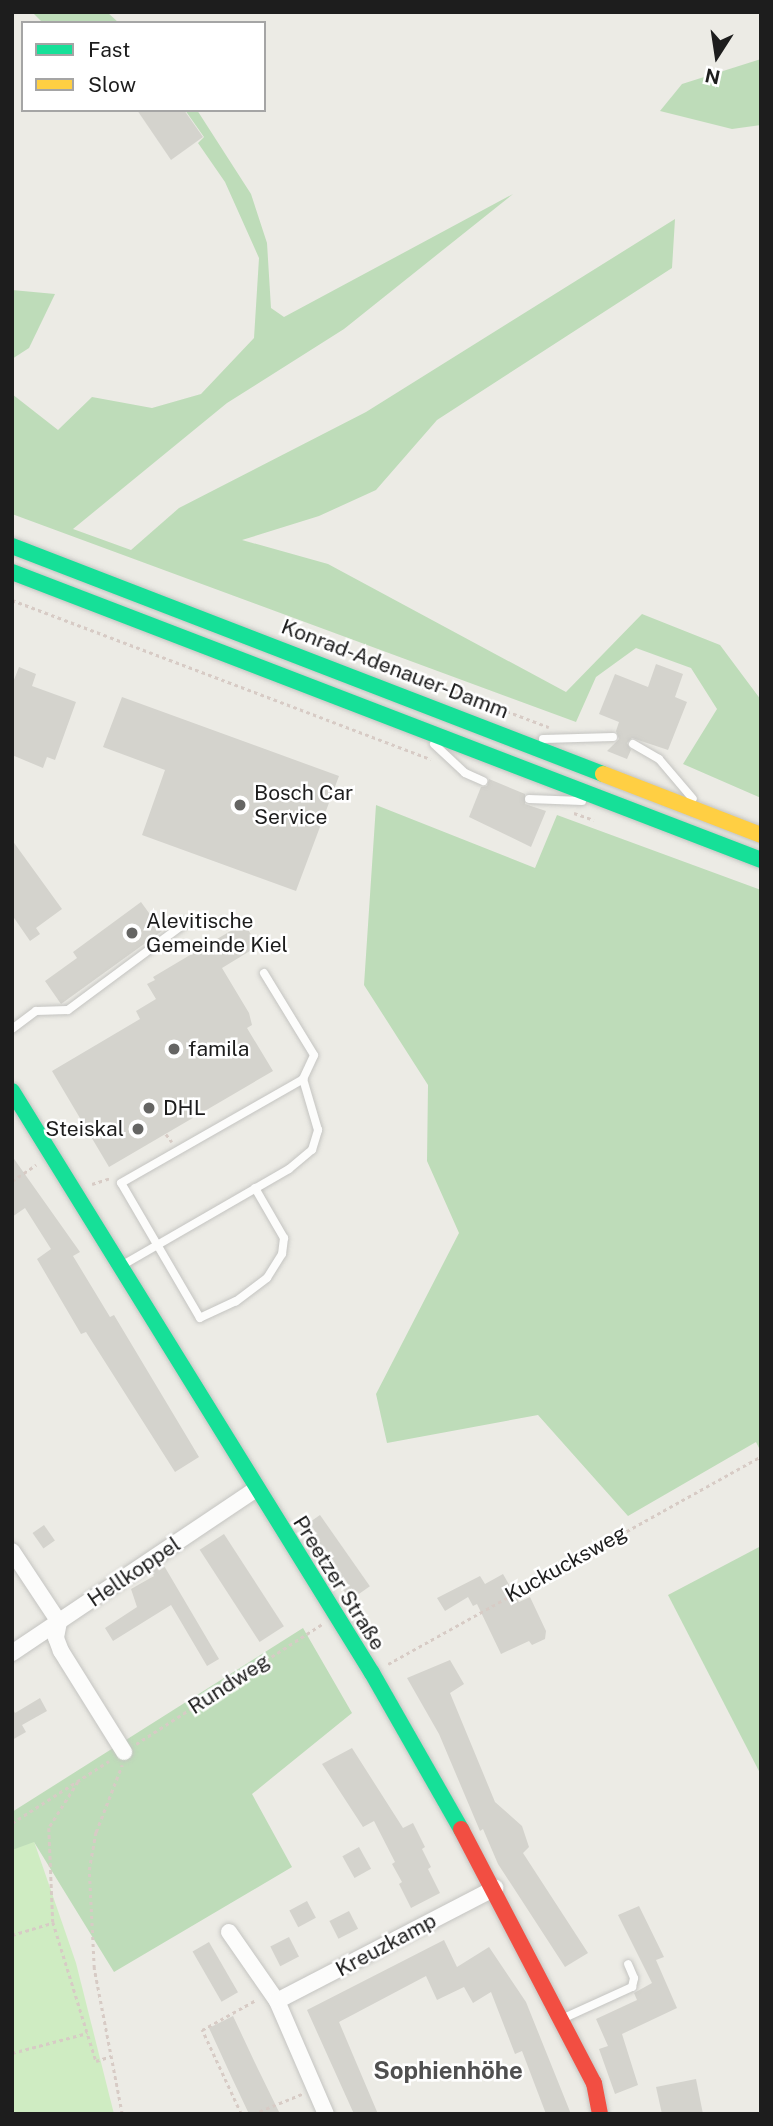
<!DOCTYPE html>
<html>
<head>
<meta charset="utf-8">
<style>
  body { margin:0 }
  #map { position:relative; width:773px; height:2126px; overflow:hidden; background:#ecebe5; font-family:"Public Sans",sans-serif }
  div>[style] { position:absolute }
  [style*='--x'] { left:calc(var(--x)*1px); top:calc(var(--y)*1px); width:calc(var(--w)*1px); rotate:calc(var(--a)*1deg) }
  .grass>* { inset:0; background:#cfecc2 }
  .forest>* { inset:0; background:#bedcb9 }
  .building>* { inset:0; background:#d4d3cd; transform-origin:0 0 }
  .path>* { height:2.5px; margin-top:-1.25px; transform-origin:0; background:repeating-linear-gradient(90deg,#d7cbc5 0 3.5px,transparent 0 7px) }
  .roads { filter:drop-shadow(0 0 2px #c4c4c1) drop-shadow(0 0 2px #c4c4c1) }
  .lane>* { height:8px; margin:-4px; padding:0 4px; transform-origin:4px; border-radius:4px; background:#fcfcfb }
  .street>* { height:16px; margin:-8px; padding:0 8px; transform-origin:8px; border-radius:8px; background:#fcfcfb }
  .fast>* { height:16px; margin:-8px; padding:0 8px; transform-origin:8px; border-radius:8px; background:#16e098 }
  .slow>* { height:16px; margin:-8px; padding:0 8px; transform-origin:8px; border-radius:8px; background:#ffcf43 }
  .jam>* { height:16px; margin:-8px; padding:0 8px; transform-origin:8px; border-radius:8px; background:#f24e42 }
  .dots>* { width:19px; height:19px; translate:-50% -50%; box-sizing:border-box; border:4px solid #fff; border-radius:50% }
  span { translate:-50% -50%; white-space:nowrap; text-align:center; line-height:1.15; -webkit-text-stroke:5px #fff; paint-order:stroke }
  .street-label { font-size:21px; color:#1d1d1d }
  .poi-label { font-size:21px; color:#1d1d1d }
  .left { translate:0 -50%; text-align:left }
  .right { translate:-100% -50%; text-align:right }
  .quarter-label { font-size:24px; color:#505050; font-weight:700 }
  .frame { position:absolute; inset:0; border:14px solid #1d1d1d; pointer-events:none }
  .legend { position:absolute; left:21px; top:21px; width:245px; height:91px; box-sizing:border-box; background:#fff; border:2px solid #a5a5a5; margin:0; padding:9px 12px; list-style:none; font-size:21px; color:#1d1d1d }
  .legend li { display:flex; align-items:center; gap:14px; height:35px }
  .legend b { width:35px; border:2px solid #a5a5a5 }
  .north { position:absolute; left:682px; top:21px; width:70px; height:70px; -webkit-text-stroke:5px #fff; paint-order:stroke; rotate:192deg; font-size:19px; font-weight:700; line-height:28px; text-align:center; color:#1d1d1d }
  .north::after { content:''; display:block; margin:auto; width:24px; height:32px; background:#1d1d1d; clip-path:polygon(50% 0,100% 100%,50% 72%,0 100%) }
</style>
</head>
<body>
<div id="map">
  <div class="grass">
    <div style="clip-path:polygon(28px 1824px,76px 1963px,114px 2114px,12px 2114px,12px 1832px)"></div>
  </div>
  <div class="forest">
    <div style="clip-path:polygon(32px 12px,107px 12px,119px 23px,43px 23px)"></div>
    <div style="clip-path:polygon(761px 59px,761px 125px,732px 129px,660px 111px,682px 84px)"></div>
    <div style="clip-path:polygon(185px 110px,197px 110px,251px 194px,267px 243px,271px 308px,284px 317px,513px 194px,344px 329px,227px 403px,73px 529px,131px 550px,179px 508px,366px 412px,675px 219px,672px 268px,437px 420px,376px 490px,319px 516px,242px 540px,328px 564px,566px 692px,642px 614px,720px 645px,761px 700px,761px 798px,683px 764px,717px 709px,691px 668px,636px 648px,596px 677px,576px 722px,12px 514px,12px 394px,58px 430px,92px 397px,152px 408px,201px 394px,254px 338px,259px 258px,225px 182px,198px 143px,204px 137px)"></div>
    <div style="clip-path:polygon(12px 290px,55px 294px,29px 348px,12px 359px)"></div>
    <div style="clip-path:polygon(376px 805px,535px 868px,557px 815px,761px 890px,761px 1452px,756px 1442px,628px 1516px,538px 1415px,387px 1443px,376px 1394px,459px 1233px,427px 1161px,428px 1085px,364px 985px)"></div>
    <div style="clip-path:polygon(761px 1546px,761px 1775px,668px 1595px)"></div>
    <div style="clip-path:polygon(303px 1628px,352px 1713px,252px 1794px,292px 1867px,114px 1972px,34px 1842px,12px 1850px,12px 1812px)"></div>
  </div>
  <div class="building">
    <div style="clip-path:polygon(137px 110px,184px 110px,203px 137px,171px 160px)"></div>
    <div style="clip-path:polygon(656px 664px,683px 674px,675px 697px,687px 702px,668px 750px,632px 738px,627px 743px,631px 750px,627px 759px,607px 751px,619px 739px,616px 731px,619px 722px,599px 714px,615px 674px,648px 687px)"></div>
    <div style="clip-path:polygon(19px 667px,36px 674px,32px 686px,76px 702px,55px 760px,47px 757px,43px 768px,12px 755px,12px 685px)"></div>
    <div style="clip-path:polygon(122px 697px,339px 776px,296px 891px,142px 835px,165px 770px,103px 747px)"></div>
    <div style="clip-path:polygon(489px 779px,525px 794px,525px 804px,546px 811px,531px 847px,469px 817px,481px 787px,487px 786px)"></div>
    <div style="clip-path:polygon(12px 840px,62px 909px,36px 928px,40px 934px,30px 941px,12px 915px)"></div>
    <div style="clip-path:polygon(141px 902px,162px 931px,61px 1004px,45px 981px,77px 958px,73px 952px)"></div>
    <div style="clip-path:polygon(244px 923px,258px 946px,222px 968px,249px 1013px,252px 1025px,247px 1028px,273px 1071px,109px 1167px,52px 1071px,140px 1019px,136px 1011px,156px 999px,147px 984px,155px 980px,153px 977px)"></div>
    <div style="clip-path:polygon(12px 1156px,80px 1252px,73px 1256px,110px 1317px,114px 1315px,199px 1457px,175px 1472px,86px 1332px,81px 1334px,37px 1259px,51px 1249px,44px 1238px,25px 1208px,12px 1217px)"></div>
    <div style="left:320px;top:1515px;width:87px;height:24px;rotate:55deg"></div>
    <div style="left:44px;top:1525px;width:19px;height:14px;rotate:55deg"></div>
    <div style="left:224px;top:1534px;width:110px;height:29px;rotate:57deg"></div>
    <div style="clip-path:polygon(163px 1564px,219px 1659px,207px 1666px,171px 1605px,113px 1641px,105px 1628px,137px 1607px,131px 1589px,154px 1576px,151px 1572px)"></div>
    <div style="clip-path:polygon(503px 1574px,519px 1602px,530px 1597px,546px 1631px,545px 1639px,532px 1645px,529px 1641px,501px 1654px,477px 1604px,473px 1606px,468px 1597px,445px 1611px,437px 1598px,480px 1576px,485px 1584px)"></div>
    <div style="clip-path:polygon(450px 1660px,464px 1684px,450px 1693px,495px 1802px,522px 1826px,529px 1847px,523px 1853px,588px 1953px,565px 1967px,498px 1864px,483px 1829px,480px 1831px,439px 1734px,407px 1678px)"></div>
    <div style="clip-path:polygon(40px 1698px,47px 1711px,22px 1725px,26px 1732px,12px 1740px,12px 1707px,15px 1713px)"></div>
    <div style="clip-path:polygon(352px 1748px,403px 1828px,413px 1823px,425px 1847px,422px 1849px,431px 1867px,428px 1869px,440px 1893px,411px 1908px,399px 1884px,402px 1882px,392px 1864px,395px 1862px,374px 1821px,363px 1827px,322px 1764px)"></div>
    <div style="left:359px;top:1847px;width:25px;height:19px;rotate:61deg"></div>
    <div style="left:307px;top:1901px;width:19px;height:20px;rotate:62deg"></div>
    <div style="clip-path:polygon(639px 1906px,664px 1957px,656px 1960px,677px 2008px,622px 2034px,638px 2085px,615px 2094px,599px 2049px,608px 2046px,596px 2019px,637px 2000px,634px 1993px,652px 1983px,618px 1915px)"></div>
    <div style="left:349px;top:1911px;width:20px;height:22px;rotate:63deg"></div>
    <div style="left:289px;top:1937px;width:22px;height:21px;rotate:63deg"></div>
    <div style="clip-path:polygon(444px 1940px,457px 1967px,489px 1947px,526px 2002px,571px 2114px,546px 2114px,522px 2051px,515px 2054px,491px 1992px,473px 2003px,464px 1987px,437px 2000px,426px 1976px,339px 2022px,378px 2114px,354px 2114px,307px 2010px)"></div>
    <div style="left:209px;top:1942px;width:58px;height:19px;rotate:60deg"></div>
    <div style="clip-path:polygon(233px 2016px,257px 2067px,280px 2114px,249px 2114px,232px 2078px,209px 2028px)"></div>
    <div style="clip-path:polygon(696px 2079px,703px 2114px,662px 2114px,656px 2087px)"></div>
  </div>
  <div class="path">
    <div style="--x:12;--y:14;--w:3;--a:-45"></div>
    <div style="--x:12;--y:600;--w:448;--a:20.8"></div>
    <div style="--x:317;--y:639;--w:248;--a:20.8"></div>
    <div style="--x:574;--y:813;--w:21;--a:19"></div>
    <div style="--x:166;--y:1134;--w:10;--a:53"></div>
    <div style="--x:12;--y:1181;--w:29;--a:-34"></div>
    <div style="--x:92;--y:1184;--w:19;--a:-18"></div>
    <div style="--x:388;--y:1664;--w:427;--a:-29.1"></div>
    <div style="--x:136;--y:1744;--w:221;--a:-32.8"></div>
    <div style="--x:78;--y:1782;--w:54;--a:122.2"></div>
    <div style="--x:49;--y:1828;--w:94;--a:87.6"></div>
    <div style="--x:53;--y:1922;--w:145;--a:72.8"></div>
    <div style="--x:96;--y:2061;--w:16;--a:-18"></div>
    <div style="--x:12;--y:1823;--w:115;--a:-32.6"></div>
    <div style="--x:12;--y:1935;--w:42;--a:-16.7"></div>
    <div style="--x:12;--y:2053;--w:78;--a:-14.9"></div>
    <div style="--x:122;--y:2114;--w:149;--a:-100.9"></div>
    <div style="--x:94;--y:1968;--w:98;--a:-92.9"></div>
    <div style="--x:89;--y:1870;--w:39;--a:-80"></div>
    <div style="--x:96;--y:1832;--w:72;--a:-68.8"></div>
    <div style="--x:241;--y:2114;--w:93;--a:-114.9"></div>
    <div style="--x:202;--y:2030;--w:62;--a:-29.1"></div>
    <div style="--x:253;--y:2114;--w:53;--a:-22.2"></div>
  </div>
  <div class="roads">
    <div class="lane">
      <div style="--x:543;--y:739;--w:70;--a:-1.6"></div>
      <div style="--x:434;--y:744;--w:42;--a:43.1"></div>
      <div style="--x:465;--y:773;--w:20;--a:24"></div>
      <div style="--x:633;--y:744;--w:30;--a:30"></div>
      <div style="--x:659;--y:759;--w:52;--a:49.6"></div>
      <div style="--x:529;--y:799;--w:53;--a:2.2"></div>
      <div style="--x:12;--y:1029;--w:30;--a:-37"></div>
      <div style="--x:36;--y:1011;--w:32;--a:-2"></div>
      <div style="--x:68;--y:1010;--w:146;--a:-36.6"></div>
      <div style="--x:255;--y:1188;--w:58;--a:59.9"></div>
      <div style="--x:284;--y:1238;--w:16;--a:97"></div>
      <div style="--x:282;--y:1254;--w:28;--a:122"></div>
      <div style="--x:267;--y:1278;--w:39;--a:143"></div>
      <div style="--x:236;--y:1301;--w:40;--a:155"></div>
      <div style="--x:200;--y:1318;--w:156;--a:-120.3"></div>
      <div style="--x:121;--y:1183;--w:210;--a:-29.7"></div>
      <div style="--x:303;--y:1079;--w:26;--a:-65"></div>
      <div style="--x:314;--y:1055;--w:96;--a:-121.4"></div>
      <div style="--x:121;--y:1266;--w:194;--a:-30"></div>
      <div style="--x:289;--y:1169;--w:30;--a:-40"></div>
      <div style="--x:312;--y:1150;--w:21;--a:-73"></div>
      <div style="--x:318;--y:1130;--w:53;--a:-106.4"></div>
      <div style="--x:564;--y:2018;--w:75;--a:-24.5"></div>
      <div style="--x:632;--y:1987;--w:9;--a:-77"></div>
      <div style="--x:634;--y:1978;--w:15;--a:-113"></div>
    </div>
    <div class="street">
      <div style="--x:12;--y:1551;--w:85;--a:56.5"></div>
      <div style="--x:59;--y:1622;--w:16;--a:101"></div>
      <div style="--x:56;--y:1638;--w:14;--a:69"></div>
      <div style="--x:61;--y:1651;--w:119;--a:58"></div>
      <div style="--x:12;--y:1653;--w:293;--a:-33.9"></div>
      <div style="--x:229;--y:1932;--w:84;--a:55.2"></div>
      <div style="--x:277;--y:2001;--w:123;--a:66.6"></div>
      <div style="--x:277;--y:2001;--w:246;--a:-27.4"></div>
    </div>
    <div class="fast">
      <div style="--x:12;--y:546;--w:633;--a:21.1"></div>
      <div style="--x:12;--y:572;--w:802;--a:21.03"></div>
      <div style="--x:12;--y:1091;--w:684;--a:58.26"></div>
      <div style="--x:372;--y:1673;--w:180;--a:60.3"></div>
    </div>
    <div class="slow">
      <div style="--x:603;--y:774;--w:169;--a:21.1"></div>
    </div>
    <div class="jam">
      <div style="--x:461;--y:1829;--w:287;--a:62.4"></div>
      <div style="--x:594;--y:2083;--w:32;--a:79"></div>
    </div>
  </div>
  <div class="dots">
    <div style="left:240px;top:805px;background:#656563"></div>
    <div style="left:132px;top:933px;background:#656563"></div>
    <div style="left:174px;top:1049px;background:#656563"></div>
    <div style="left:149px;top:1108px;background:#656563"></div>
    <div style="left:138px;top:1129px;background:#656563"></div>
  </div>
  <div class="street-label">
    <span style="left:395px;top:669px;rotate:21deg">Konrad-Adenauer-Damm</span>
    <span style="left:566px;top:1564px;rotate:-29deg">Kuckucksweg</span>
    <span style="left:134px;top:1572px;rotate:-34deg">Hellkoppel</span>
    <span style="left:339px;top:1583px;rotate:58deg">Preetzer Straße</span>
    <span style="left:229px;top:1684px;rotate:-33deg">Rundweg</span>
    <span style="left:386px;top:1945px;rotate:-28deg">Kreuzkamp</span>
  </div>
  <div class="poi-label">
    <span class="left" style="left:254px;top:805px">Bosch Car<br>Service</span>
    <span class="left" style="left:146px;top:933px">Alevitische<br>Gemeinde Kiel</span>
    <span class="left" style="left:188px;top:1049px">famila</span>
    <span class="left" style="left:163px;top:1108px">DHL</span>
    <span class="right" style="left:124px;top:1129px">Steiskal</span>
  </div>
  <div class="quarter-label">
    <span style="left:448px;top:2071px">Sophienhöhe</span>
  </div>
  <div class="frame"></div>
  <ul class="legend">
  <li><b style="height:9px;background:#16e098"></b>Fast</li>
  <li><b style="height:9px;background:#ffcf43"></b>Slow</li>
  </ul>
  <div class="north">N</div>
</div>
</body>
</html>
